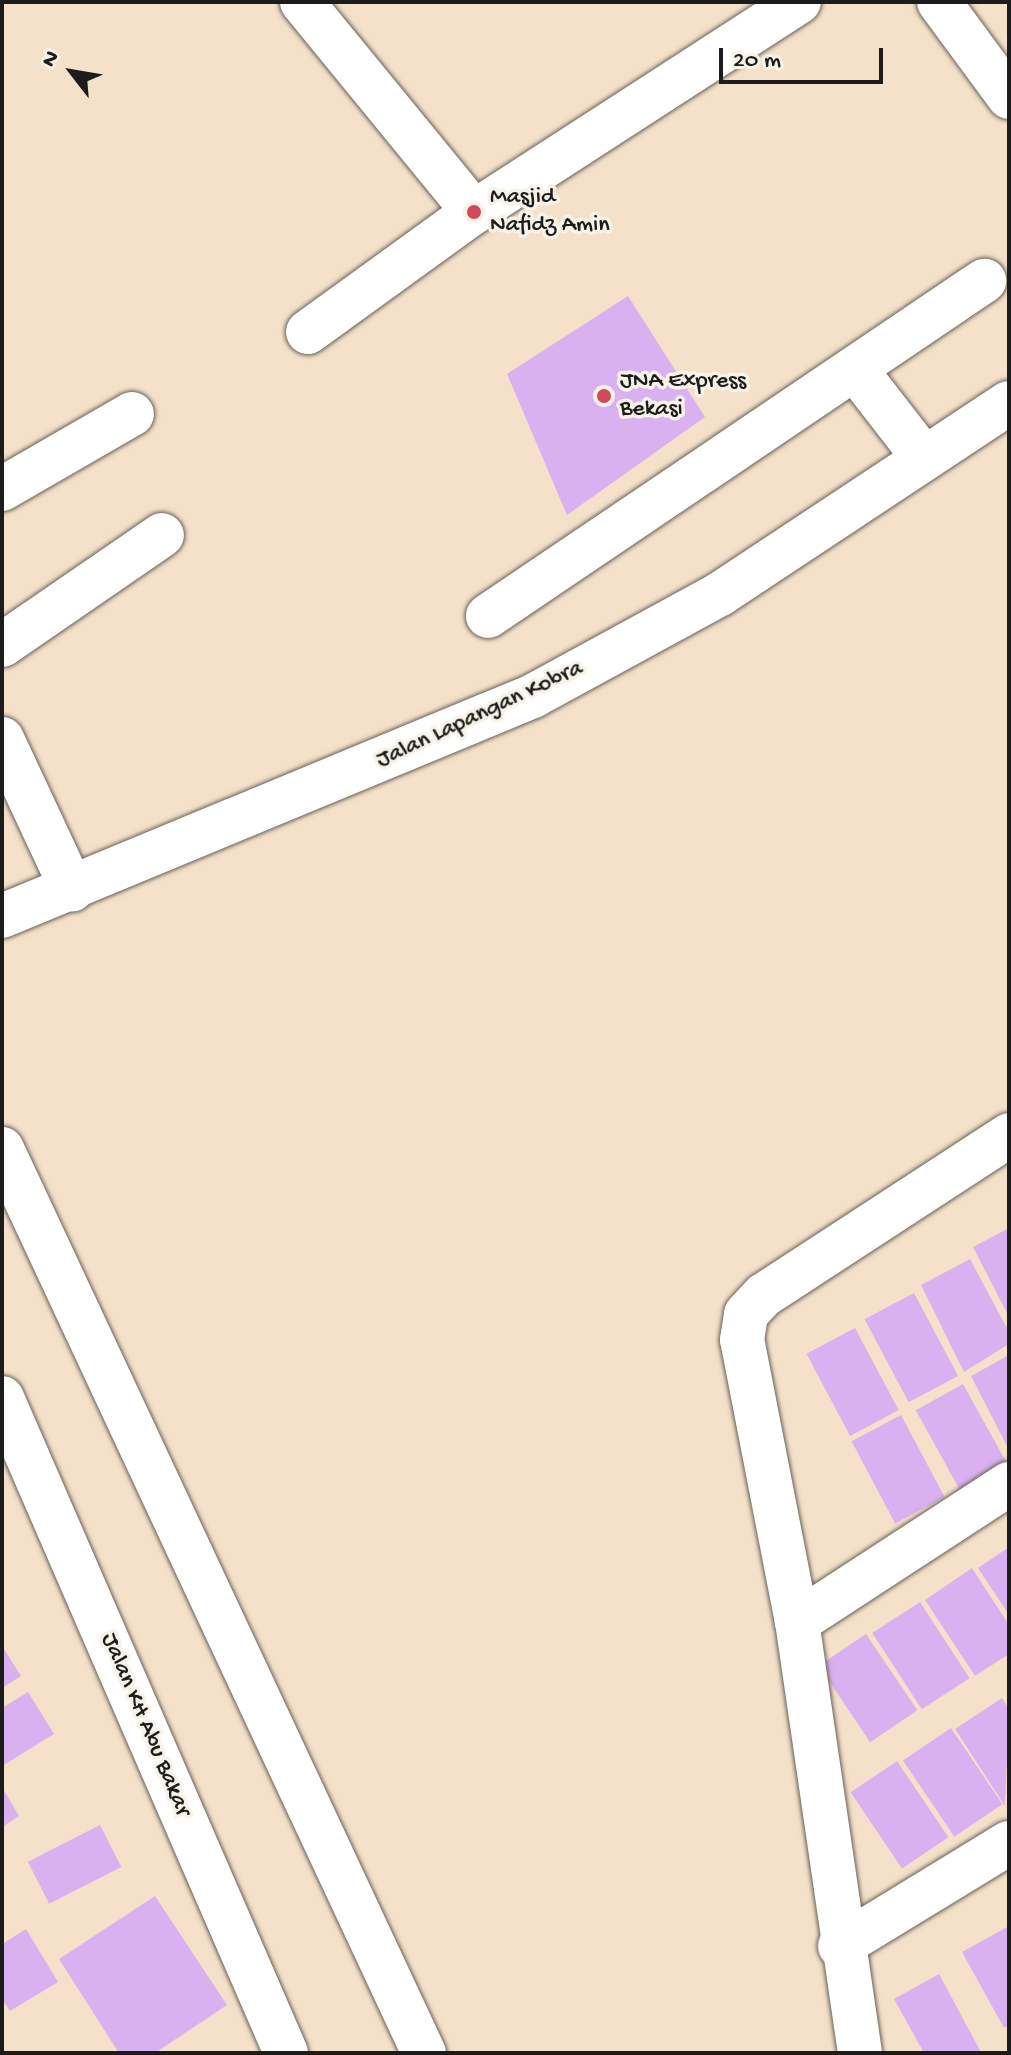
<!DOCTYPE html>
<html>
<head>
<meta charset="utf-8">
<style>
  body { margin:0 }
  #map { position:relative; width:1011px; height:2055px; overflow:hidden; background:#f5e1c9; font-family:"Gochi Hand",sans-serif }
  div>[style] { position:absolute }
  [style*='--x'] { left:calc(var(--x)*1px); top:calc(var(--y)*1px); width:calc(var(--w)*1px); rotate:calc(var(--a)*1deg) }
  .building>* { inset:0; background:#dab1f0; transform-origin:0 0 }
  .roads { filter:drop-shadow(0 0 2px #686159) drop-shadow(0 0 2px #686159) }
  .minor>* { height:44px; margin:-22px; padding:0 22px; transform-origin:22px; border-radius:22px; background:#fff }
  .dots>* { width:22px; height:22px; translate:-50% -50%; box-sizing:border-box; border:4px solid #f7f3e8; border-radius:50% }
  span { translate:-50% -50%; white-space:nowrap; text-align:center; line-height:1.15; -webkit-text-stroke:7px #f7f3e8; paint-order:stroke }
  .poi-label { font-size:24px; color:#1c1c1c }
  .left { translate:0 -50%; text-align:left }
  .street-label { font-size:24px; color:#1c1c1c }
  .frame { position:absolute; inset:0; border:4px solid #1c1c1c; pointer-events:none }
  .north { position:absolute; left:32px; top:32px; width:80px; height:80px; -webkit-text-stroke:6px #f7f3e8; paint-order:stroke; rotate:301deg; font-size:22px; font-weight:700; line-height:32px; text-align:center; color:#1c1c1c }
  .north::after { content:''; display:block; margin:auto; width:28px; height:36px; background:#1c1c1c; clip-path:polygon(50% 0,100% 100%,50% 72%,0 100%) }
  .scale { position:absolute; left:719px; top:48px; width:164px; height:36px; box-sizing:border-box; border:4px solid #1c1c1c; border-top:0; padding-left:10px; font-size:24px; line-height:28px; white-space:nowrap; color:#1c1c1c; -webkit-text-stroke:6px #f7f3e8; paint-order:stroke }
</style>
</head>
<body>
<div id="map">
  <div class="building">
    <div style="clip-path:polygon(628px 296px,705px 417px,567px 515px,507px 374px)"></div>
    <div style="clip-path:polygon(1009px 1228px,1009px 1317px,973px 1247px)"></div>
    <div style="clip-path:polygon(970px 1259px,1009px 1332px,1009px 1344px,964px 1372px,921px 1285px)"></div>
    <div style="left:914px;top:1293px;width:94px;height:56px;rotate:62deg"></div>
    <div style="left:855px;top:1328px;width:93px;height:55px;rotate:62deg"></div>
    <div style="clip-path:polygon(1009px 1355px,1009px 1450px,971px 1376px)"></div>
    <div style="left:963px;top:1384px;width:94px;height:54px;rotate:61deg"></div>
    <div style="left:901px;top:1415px;width:93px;height:56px;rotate:62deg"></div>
    <div style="clip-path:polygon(1009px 1547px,1009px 1615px,978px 1568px)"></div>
    <div style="clip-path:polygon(972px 1568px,1009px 1625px,1009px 1654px,975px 1676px,925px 1600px)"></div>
    <div style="left:920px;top:1602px;width:91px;height:57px;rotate:57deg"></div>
    <div style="left:866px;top:1634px;width:92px;height:57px;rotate:56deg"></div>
    <div style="clip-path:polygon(2px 1646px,21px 1676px,2px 1688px)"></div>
    <div style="clip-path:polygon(28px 1692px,54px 1734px,2px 1766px,2px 1708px)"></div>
    <div style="clip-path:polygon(1002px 1698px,1009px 1709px,1005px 1806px,955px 1729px)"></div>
    <div style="left:951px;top:1728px;width:92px;height:58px;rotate:56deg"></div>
    <div style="left:897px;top:1761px;width:92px;height:56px;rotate:56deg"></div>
    <div style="clip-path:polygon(2px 1787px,19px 1816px,2px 1827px)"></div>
    <div style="left:100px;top:1825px;width:47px;height:81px;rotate:63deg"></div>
    <div style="clip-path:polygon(155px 1896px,227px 2005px,155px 2053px,119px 2053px,59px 1959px)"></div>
    <div style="clip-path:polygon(1009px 1926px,1009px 2025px,1004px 2028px,962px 1952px)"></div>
    <div style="clip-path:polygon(26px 1929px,58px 1982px,10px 2011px,2px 1999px,2px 1944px)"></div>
    <div style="clip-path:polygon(939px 1974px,981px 2052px,978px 2053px,924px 2053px,894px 1999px)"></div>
  </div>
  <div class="roads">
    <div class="minor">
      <div style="--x:302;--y:2;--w:271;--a:50.7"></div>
      <div style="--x:939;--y:2;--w:118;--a:53.6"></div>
      <div style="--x:308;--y:332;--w:205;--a:-35.9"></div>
      <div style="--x:474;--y:212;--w:387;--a:-32.9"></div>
      <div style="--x:855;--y:369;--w:113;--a:52.2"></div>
      <div style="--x:2;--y:489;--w:150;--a:-30"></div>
      <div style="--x:488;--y:616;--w:599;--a:-34.04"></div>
      <div style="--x:2;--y:645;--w:194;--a:-34.5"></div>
      <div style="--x:2;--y:739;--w:166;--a:65"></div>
      <div style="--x:2;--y:916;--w:575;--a:-22.5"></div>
      <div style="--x:533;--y:696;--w:213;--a:-28.6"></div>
      <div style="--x:720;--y:594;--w:346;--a:-33.5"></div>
      <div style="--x:2;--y:1149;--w:998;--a:64.98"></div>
      <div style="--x:2;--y:1398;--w:714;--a:66.56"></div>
      <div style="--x:797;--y:1622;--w:253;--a:-33.1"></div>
      <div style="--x:840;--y:1946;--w:198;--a:-31.4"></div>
      <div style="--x:860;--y:2053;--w:436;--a:-98.3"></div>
      <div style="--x:797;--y:1622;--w:287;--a:-101"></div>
      <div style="--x:742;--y:1340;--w:26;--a:-81"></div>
      <div style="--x:746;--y:1314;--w:26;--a:-47"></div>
      <div style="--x:764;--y:1295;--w:293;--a:-33.1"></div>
    </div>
  </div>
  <div class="dots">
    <div style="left:474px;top:212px;background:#d1495b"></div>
    <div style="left:604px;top:396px;background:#d1495b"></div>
  </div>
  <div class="poi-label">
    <span class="left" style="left:490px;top:212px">Masjid<br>Nafidz Amin</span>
    <span class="left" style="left:620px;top:396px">JNA Express<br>Bekasi</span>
  </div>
  <div class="street-label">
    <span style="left:480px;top:715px;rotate:-25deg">Jalan Lapangan Kobra</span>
    <span style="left:145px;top:1725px;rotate:67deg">Jalan KH Abu Bakar</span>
  </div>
  <div class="frame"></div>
  <div class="north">N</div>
  <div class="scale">20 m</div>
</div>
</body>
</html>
